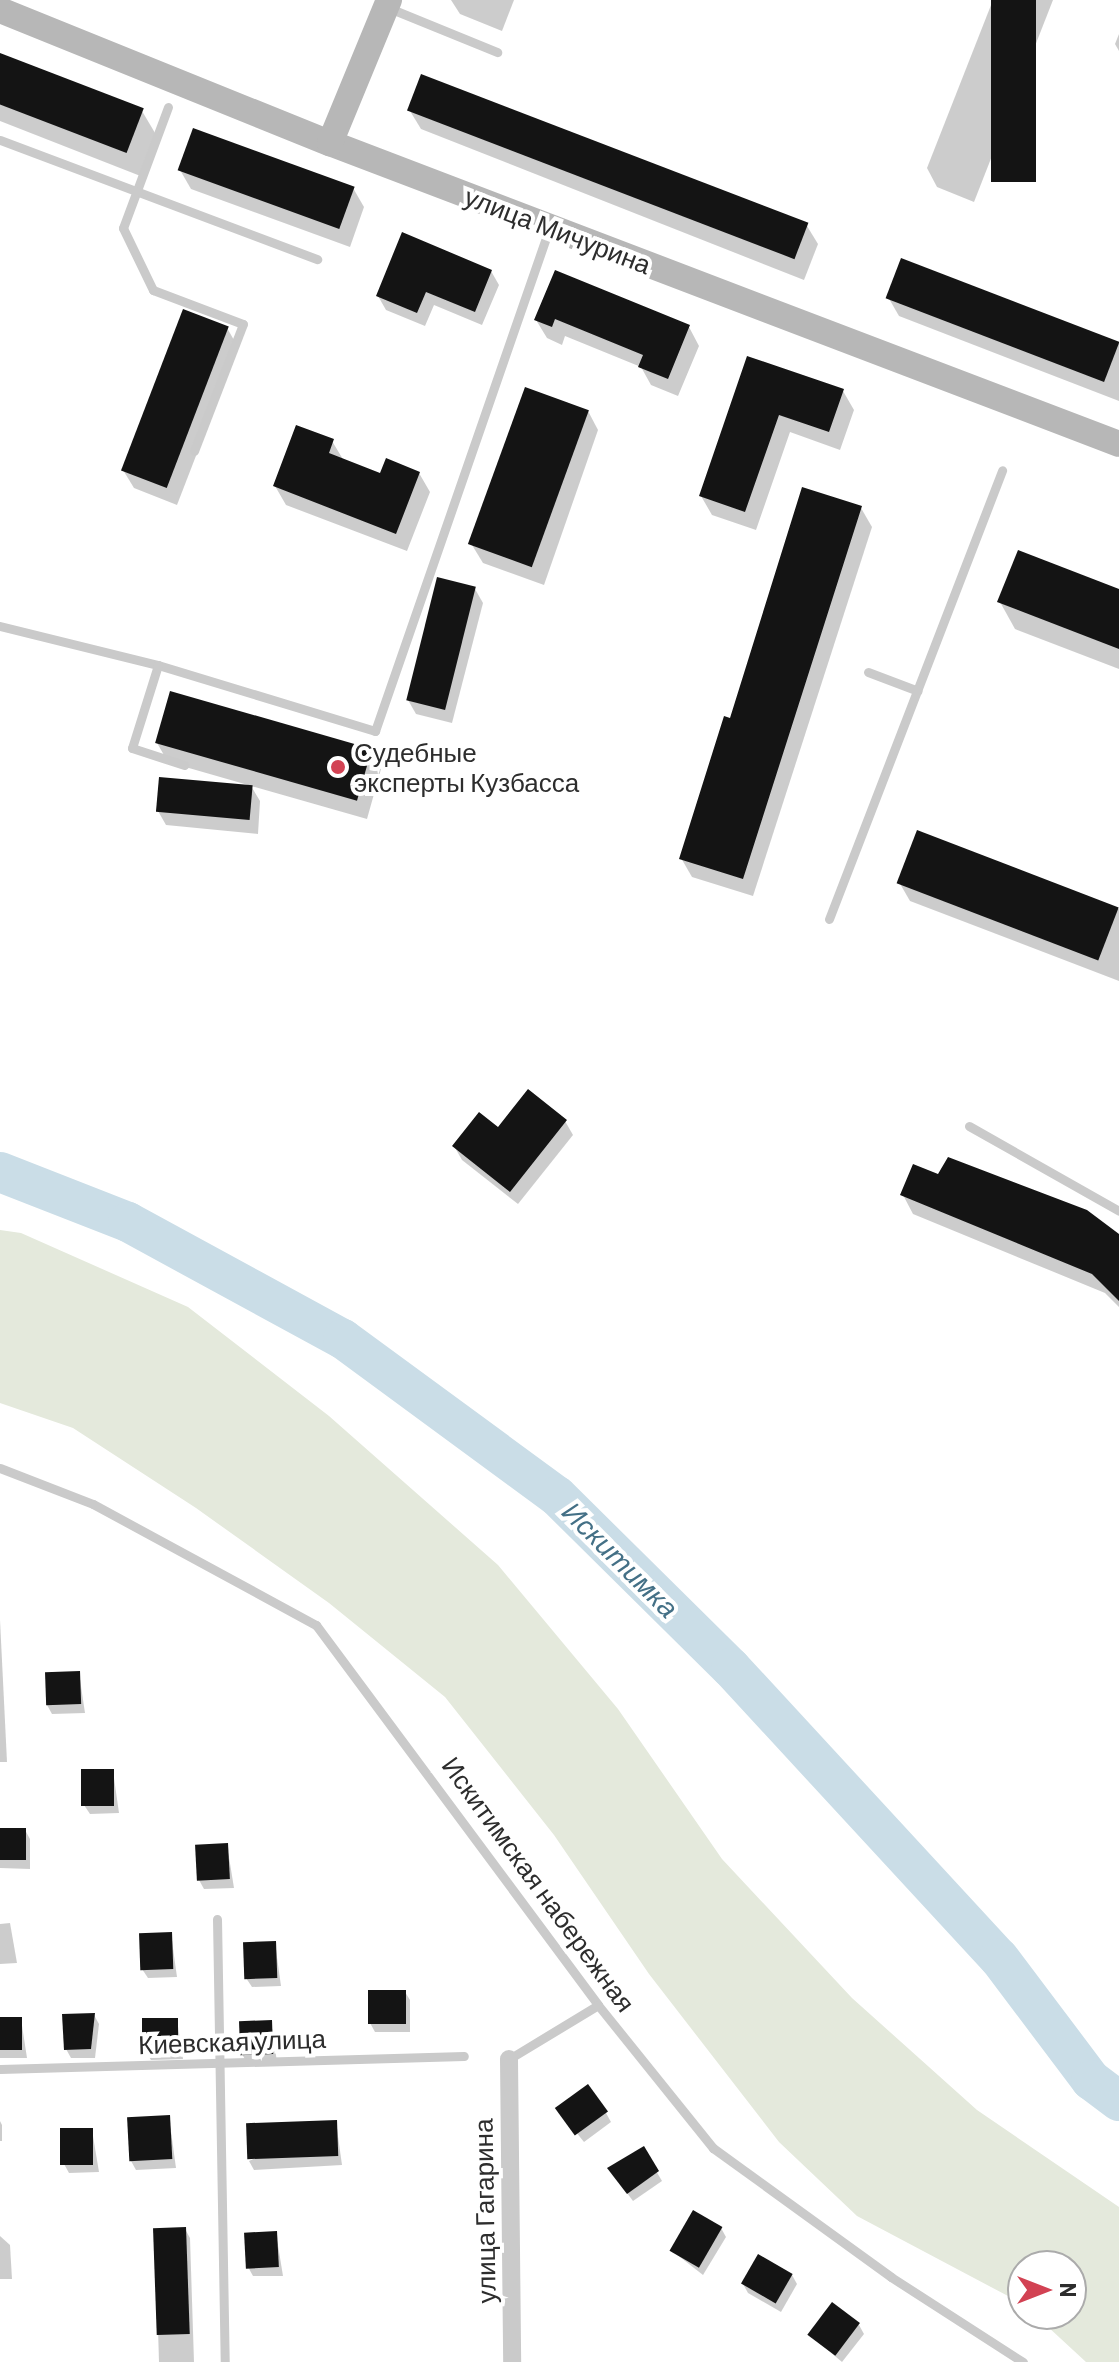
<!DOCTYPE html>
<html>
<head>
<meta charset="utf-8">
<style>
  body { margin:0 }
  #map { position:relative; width:1119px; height:2362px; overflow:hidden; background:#fff; font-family:Barlow,sans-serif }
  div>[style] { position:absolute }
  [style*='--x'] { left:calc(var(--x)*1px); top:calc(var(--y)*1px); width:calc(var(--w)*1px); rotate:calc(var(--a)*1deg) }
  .green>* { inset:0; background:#e4e9dc }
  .shadow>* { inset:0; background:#0003 }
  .river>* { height:40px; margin:-20px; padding:0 20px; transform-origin:20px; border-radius:20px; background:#cadde7 }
  .building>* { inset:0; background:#141414; transform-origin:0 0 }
  .lane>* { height:9px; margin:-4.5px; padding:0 4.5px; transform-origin:4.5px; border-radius:4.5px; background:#cacaca }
  .street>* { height:18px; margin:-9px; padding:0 9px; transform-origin:9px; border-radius:9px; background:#cacaca }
  .secondary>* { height:26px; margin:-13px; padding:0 13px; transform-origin:13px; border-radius:13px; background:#b7b7b7 }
  .dots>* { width:22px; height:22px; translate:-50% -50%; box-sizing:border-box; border:4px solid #fff; border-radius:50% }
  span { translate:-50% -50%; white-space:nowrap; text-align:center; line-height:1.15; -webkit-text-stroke:8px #fff; paint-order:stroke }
  .street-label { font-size:26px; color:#2d2d2d }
  .poi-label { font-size:26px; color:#2d2d2d }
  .left { translate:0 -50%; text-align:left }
  .water-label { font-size:28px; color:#447086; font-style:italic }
  .north { position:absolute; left:1007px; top:2250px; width:80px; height:80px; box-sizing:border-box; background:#fff; border:2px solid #ababab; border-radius:50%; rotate:90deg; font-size:22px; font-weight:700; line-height:32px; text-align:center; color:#2d2d2d }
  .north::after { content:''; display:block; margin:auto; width:28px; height:36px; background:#d24253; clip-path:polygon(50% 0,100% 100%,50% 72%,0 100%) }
</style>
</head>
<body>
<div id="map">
  <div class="green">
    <div style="clip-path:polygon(0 1230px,21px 1233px,188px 1307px,329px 1416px,498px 1565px,618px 1709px,722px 1859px,852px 1998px,977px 2110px,1119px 2207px,1119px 2362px,1086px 2362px,1034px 2314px,1071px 2314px,1071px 2266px,1023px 2266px,1023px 2304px,857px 2216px,779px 2142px,649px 1974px,554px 1835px,445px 1697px,329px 1603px,196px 1508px,73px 1428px,0 1403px)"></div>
  </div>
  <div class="shadow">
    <div style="clip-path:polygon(451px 0,514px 0,502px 31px,460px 14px)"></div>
    <div style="clip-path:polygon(993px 0,1053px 0,974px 202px,937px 187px,927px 168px)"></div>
    <div style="clip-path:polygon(1119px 34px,1119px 51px,1115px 44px)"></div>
    <div style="clip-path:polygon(0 55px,142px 111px,158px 138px,143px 177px,0 121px)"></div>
    <div style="clip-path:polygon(410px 111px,807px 226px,818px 244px,804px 280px,421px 129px)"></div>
    <div style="clip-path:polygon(180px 170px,353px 188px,364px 207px,350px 247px,191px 189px)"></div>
    <div style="clip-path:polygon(491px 271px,499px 285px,482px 325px,434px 305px,425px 326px,386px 310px,378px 296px)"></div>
    <div style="clip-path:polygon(556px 272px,689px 327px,699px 346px,678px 396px,651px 385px,641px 367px,565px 336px,562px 345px,547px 338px,536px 320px)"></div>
    <div style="clip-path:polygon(888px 297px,1119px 344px,1119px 401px,899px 316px)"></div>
    <div style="clip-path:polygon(227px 328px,238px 347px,177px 505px,134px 488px,123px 470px)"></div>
    <div style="clip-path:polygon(748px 358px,843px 391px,854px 410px,840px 450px,790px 432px,756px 530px,712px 515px,701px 496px)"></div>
    <div style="clip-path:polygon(588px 411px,598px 430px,544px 585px,483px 563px,472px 545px)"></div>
    <div style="clip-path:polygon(332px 441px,344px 461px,382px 475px,419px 473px,430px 492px,407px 551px,286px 505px,275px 486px)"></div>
    <div style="clip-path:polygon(861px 508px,872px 527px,753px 896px,692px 877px,681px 858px,732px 720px)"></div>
    <div style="clip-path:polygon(475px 589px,483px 603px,452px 723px,416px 714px,408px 700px)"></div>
    <div style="clip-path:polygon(1119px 591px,1119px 669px,1015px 629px,1000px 602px)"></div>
    <div style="clip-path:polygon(157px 743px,370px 750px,381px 769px,367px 819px,251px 786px,260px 801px,258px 834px,166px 825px,158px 811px,248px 785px,168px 762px)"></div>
    <div style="clip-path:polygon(899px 882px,1119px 909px,1119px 981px,910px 901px)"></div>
    <div style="clip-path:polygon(565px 1121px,573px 1135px,518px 1204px,462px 1160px,454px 1146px,499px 1130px)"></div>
    <div style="clip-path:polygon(903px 1195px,1119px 1241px,1119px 1307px,1105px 1293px,913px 1214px)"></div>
    <div style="clip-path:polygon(0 1620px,7px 1762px,0 1762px)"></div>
    <div style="clip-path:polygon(79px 1673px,85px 1713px,52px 1714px,47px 1705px)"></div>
    <div style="clip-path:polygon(113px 1771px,119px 1813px,90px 1814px,84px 1805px)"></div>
    <div style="clip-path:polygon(0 1830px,25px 1830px,30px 1839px,30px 1869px,0 1868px)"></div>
    <div style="clip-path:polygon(227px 1845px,234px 1888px,204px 1889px,199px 1880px)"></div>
    <div style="clip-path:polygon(10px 1923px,17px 1963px,0 1964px,0 1924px)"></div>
    <div style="clip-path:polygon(171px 1934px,177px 1977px,148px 1978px,142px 1969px)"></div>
    <div style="clip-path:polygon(275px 1943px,281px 1986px,252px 1987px,246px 1978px)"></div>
    <div style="clip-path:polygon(405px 1992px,410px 2000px,410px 2032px,375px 2032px,370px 2023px)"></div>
    <div style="clip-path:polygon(94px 2015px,99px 2024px,95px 2058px,71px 2058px,66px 2049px)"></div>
    <div style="clip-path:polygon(0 2019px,21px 2019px,27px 2058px,0 2058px)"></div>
    <div style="clip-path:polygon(177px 2020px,183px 2059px,151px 2060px,145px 2051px)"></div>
    <div style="clip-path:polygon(271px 2022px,277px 2062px,247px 2063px,242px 2054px)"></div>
    <div style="clip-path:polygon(559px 2111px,606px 2113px,611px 2122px,584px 2142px)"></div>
    <div style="clip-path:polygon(169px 2117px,176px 2168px,136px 2170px,131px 2161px)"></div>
    <div style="clip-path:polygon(0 2121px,2px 2125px,2px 2141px,0 2141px)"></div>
    <div style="clip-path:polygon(336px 2122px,342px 2165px,254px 2170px,249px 2161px)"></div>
    <div style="clip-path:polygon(92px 2130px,99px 2172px,69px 2173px,64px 2164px)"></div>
    <div style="clip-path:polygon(643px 2149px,662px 2181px,633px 2201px,615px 2177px)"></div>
    <div style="clip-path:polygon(721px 2228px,726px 2237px,703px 2275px,671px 2250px)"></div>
    <div style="clip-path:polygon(185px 2229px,190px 2238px,194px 2362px,159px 2362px,155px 2230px)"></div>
    <div style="clip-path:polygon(276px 2233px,283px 2276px,253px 2276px,248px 2267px)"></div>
    <div style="clip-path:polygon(0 2236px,10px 2245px,12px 2279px,0 2279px)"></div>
    <div style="clip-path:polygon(792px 2275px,797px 2284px,781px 2312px,748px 2293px,743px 2284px)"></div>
    <div style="clip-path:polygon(859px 2325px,864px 2334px,842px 2362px,810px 2335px)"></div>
  </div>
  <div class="river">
    <div style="--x:0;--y:1172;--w:137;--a:21.3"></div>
    <div style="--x:128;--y:1222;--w:245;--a:28.6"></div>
    <div style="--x:343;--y:1339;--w:265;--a:36.3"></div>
    <div style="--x:557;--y:1496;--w:245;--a:44.7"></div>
    <div style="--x:731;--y:1668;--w:395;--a:47.3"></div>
    <div style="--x:999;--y:1958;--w:153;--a:53"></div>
    <div style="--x:1091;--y:2080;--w:35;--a:37"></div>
  </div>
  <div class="building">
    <div style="left:991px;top:0;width:45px;height:182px"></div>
    <div style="left:0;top:53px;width:154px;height:48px;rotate:21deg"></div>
    <div style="left:421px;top:74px;width:415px;height:39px;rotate:21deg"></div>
    <div style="left:193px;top:128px;width:172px;height:45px;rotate:20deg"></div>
    <div style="clip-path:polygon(402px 232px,492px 270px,475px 312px,426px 292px,417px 313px,376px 296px)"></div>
    <div style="left:901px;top:258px;width:234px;height:43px;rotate:21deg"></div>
    <div style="clip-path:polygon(555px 270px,690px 325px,668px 379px,638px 367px,643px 355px,555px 319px,552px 327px,534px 320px)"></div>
    <div style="left:183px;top:309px;width:49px;height:173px;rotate:21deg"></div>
    <div style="clip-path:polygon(747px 356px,844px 389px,829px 432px,779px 415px,745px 512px,699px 496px)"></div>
    <div style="left:525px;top:387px;width:68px;height:167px;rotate:20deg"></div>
    <div style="clip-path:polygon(296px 425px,334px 439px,329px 453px,380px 473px,386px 458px,420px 472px,396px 534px,273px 486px)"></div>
    <div style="clip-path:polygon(802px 487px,862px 506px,743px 879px,679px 859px,724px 716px,730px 718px)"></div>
    <div style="clip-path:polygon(1018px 550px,1119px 589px,1119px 649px,997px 602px)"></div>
    <div style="left:437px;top:577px;width:40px;height:127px;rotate:14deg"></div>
    <div style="left:170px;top:691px;width:210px;height:54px;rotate:16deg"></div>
    <div style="left:159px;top:777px;width:94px;height:35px;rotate:5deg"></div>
    <div style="left:917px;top:830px;width:216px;height:57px;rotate:21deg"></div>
    <div style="clip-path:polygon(528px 1089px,567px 1120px,510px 1192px,452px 1146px,479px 1112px,498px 1127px)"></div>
    <div style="clip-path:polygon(948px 1157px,1087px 1210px,1119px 1234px,1119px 1301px,1092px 1274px,900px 1195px,913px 1164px,938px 1174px)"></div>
    <div style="left:80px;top:1671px;width:33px;height:35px;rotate:88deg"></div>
    <div style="left:81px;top:1769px;width:33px;height:37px"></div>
    <div style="left:0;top:1828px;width:26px;height:32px"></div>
    <div style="left:228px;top:1843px;width:36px;height:33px;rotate:87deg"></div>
    <div style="left:172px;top:1932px;width:37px;height:33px;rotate:88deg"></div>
    <div style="left:276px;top:1941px;width:37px;height:33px;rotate:88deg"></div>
    <div style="left:368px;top:1990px;width:38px;height:34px"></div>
    <div style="clip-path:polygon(95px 2013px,91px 2049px,64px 2050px,62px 2014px)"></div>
    <div style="left:0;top:2017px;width:22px;height:33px"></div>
    <div style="left:142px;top:2018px;width:36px;height:34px"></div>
    <div style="left:272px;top:2020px;width:34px;height:33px;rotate:88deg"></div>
    <div style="left:588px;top:2084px;width:34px;height:41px;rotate:54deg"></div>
    <div style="left:170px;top:2115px;width:44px;height:43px;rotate:87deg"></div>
    <div style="left:337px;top:2120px;width:36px;height:91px;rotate:88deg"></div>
    <div style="left:60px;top:2128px;width:33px;height:37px"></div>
    <div style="clip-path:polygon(644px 2146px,659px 2171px,627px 2194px,607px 2168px)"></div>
    <div style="left:693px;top:2210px;width:34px;height:47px;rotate:30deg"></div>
    <div style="left:186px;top:2227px;width:107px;height:33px;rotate:88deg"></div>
    <div style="left:277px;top:2231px;width:36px;height:33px;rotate:87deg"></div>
    <div style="left:758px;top:2254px;width:40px;height:34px;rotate:30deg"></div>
    <div style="left:832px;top:2302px;width:35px;height:41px;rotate:37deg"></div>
  </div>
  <div class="lane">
    <div style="--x:389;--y:8;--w:117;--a:22.2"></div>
    <div style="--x:168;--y:107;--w:129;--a:110.4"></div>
    <div style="--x:123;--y:228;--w:69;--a:64.2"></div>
    <div style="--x:153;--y:290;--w:96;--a:20.7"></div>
    <div style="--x:243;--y:324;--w:136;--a:111.1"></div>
    <div style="--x:0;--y:140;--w:339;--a:20.6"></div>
    <div style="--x:0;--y:626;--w:163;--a:13.9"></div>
    <div style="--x:158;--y:665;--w:227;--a:16.9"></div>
    <div style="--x:375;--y:731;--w:531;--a:-70.88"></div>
    <div style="--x:158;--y:665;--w:87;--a:107.4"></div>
    <div style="--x:132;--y:748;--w:55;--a:18.1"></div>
    <div style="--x:868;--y:672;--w:53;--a:20.8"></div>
    <div style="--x:829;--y:919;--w:481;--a:-68.9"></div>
    <div style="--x:969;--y:1126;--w:172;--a:29.5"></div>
    <div style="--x:0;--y:1468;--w:100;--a:21.2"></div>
    <div style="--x:93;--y:1504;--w:254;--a:28.5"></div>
    <div style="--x:316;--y:1625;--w:473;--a:53.4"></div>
    <div style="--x:598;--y:2005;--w:184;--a:51.2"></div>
    <div style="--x:713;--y:2148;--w:220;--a:35.9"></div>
    <div style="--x:891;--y:2277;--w:157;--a:32.8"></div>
    <div style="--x:217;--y:1919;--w:443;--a:89"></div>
    <div style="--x:509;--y:2059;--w:104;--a:-31.2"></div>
    <div style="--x:0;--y:2069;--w:464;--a:-1.6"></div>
  </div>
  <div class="street">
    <div style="--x:509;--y:2059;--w:303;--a:89.4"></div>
  </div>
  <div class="secondary">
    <div style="--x:0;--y:10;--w:356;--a:22"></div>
    <div style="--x:330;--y:143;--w:844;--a:20.88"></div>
    <div style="--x:330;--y:143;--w:155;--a:-67.6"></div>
  </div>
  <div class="dots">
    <div style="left:338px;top:767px;background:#d24253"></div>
  </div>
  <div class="street-label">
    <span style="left:558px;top:230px;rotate:21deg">улица Мичурина</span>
    <span style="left:539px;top:1884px;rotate:54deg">Искитимская набережная</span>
    <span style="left:232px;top:2041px;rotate:-2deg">Киевская улица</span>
    <span style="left:484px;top:2211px;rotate:-91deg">улица Гагарина</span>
  </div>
  <div class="poi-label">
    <span class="left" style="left:354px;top:767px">Судебные<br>эксперты Кузбасса</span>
  </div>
  <div class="water-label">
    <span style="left:621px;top:1559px;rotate:45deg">Искитимка</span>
  </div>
  <div class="north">N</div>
</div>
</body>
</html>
